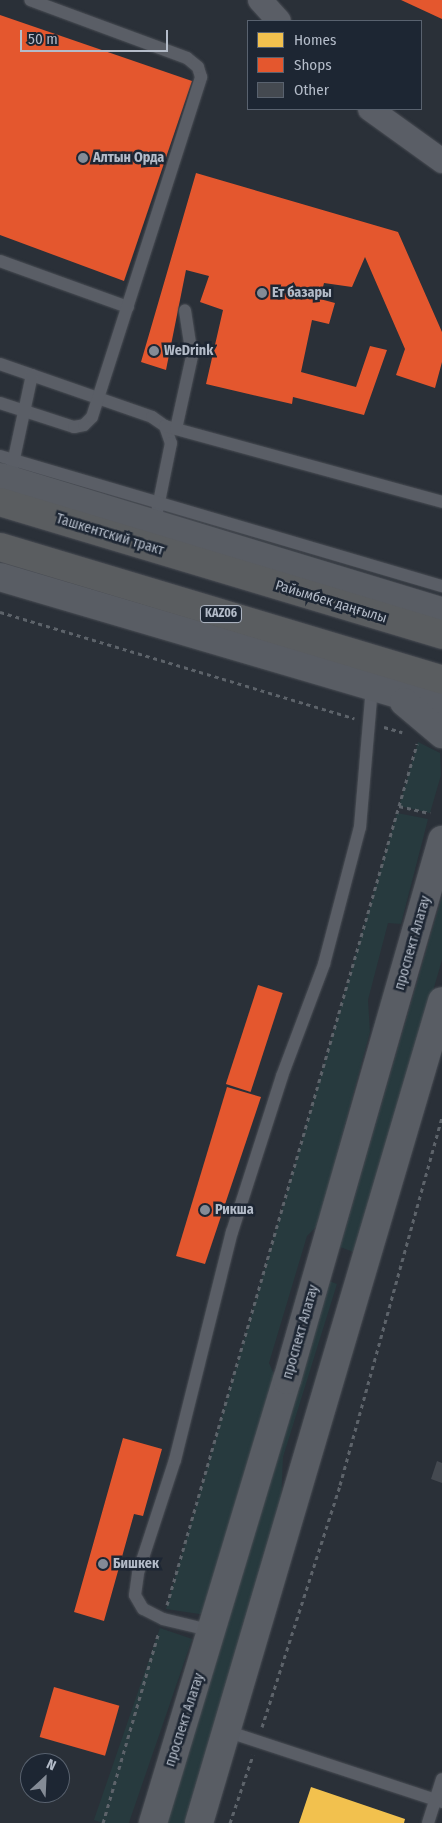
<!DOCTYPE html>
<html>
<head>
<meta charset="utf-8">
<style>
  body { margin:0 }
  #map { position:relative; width:442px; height:1823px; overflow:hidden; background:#2a3038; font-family:"Fira Sans Condensed",sans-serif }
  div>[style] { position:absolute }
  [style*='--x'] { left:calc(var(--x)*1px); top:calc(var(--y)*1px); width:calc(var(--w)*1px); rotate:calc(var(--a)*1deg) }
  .green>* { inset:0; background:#273a3e; transform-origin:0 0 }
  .homes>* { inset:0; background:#f2c14e }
  .shops>* { inset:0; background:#e4572e; transform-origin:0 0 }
  .building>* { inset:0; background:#444950 }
  .path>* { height:3px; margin-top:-1.5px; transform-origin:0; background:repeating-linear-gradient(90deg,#5d636a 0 4px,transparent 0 8px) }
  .roads { filter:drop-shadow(0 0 1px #484c53) drop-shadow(0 0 1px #484c53) }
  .lane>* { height:12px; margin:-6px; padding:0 6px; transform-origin:6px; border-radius:6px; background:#5a5e66 }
  .street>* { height:24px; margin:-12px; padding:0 12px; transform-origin:12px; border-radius:12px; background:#5a5e66 }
  .secondary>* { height:28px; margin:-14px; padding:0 14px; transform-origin:14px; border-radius:14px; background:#595d64 }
  .highway>* { height:28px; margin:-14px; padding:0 14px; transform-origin:14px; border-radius:14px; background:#5a5d60 }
  .dots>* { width:14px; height:14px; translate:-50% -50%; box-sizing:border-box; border:2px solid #1d2633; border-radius:50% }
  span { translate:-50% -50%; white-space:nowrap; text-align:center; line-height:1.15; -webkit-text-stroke:5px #1d2633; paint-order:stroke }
  .shield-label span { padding:1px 4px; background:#1d2633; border:1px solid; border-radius:4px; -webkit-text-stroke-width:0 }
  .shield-label { font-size:12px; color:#b4bcc9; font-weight:700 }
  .poi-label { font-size:14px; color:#b4bcc9; font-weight:700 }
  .left { translate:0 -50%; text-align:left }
  .street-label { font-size:14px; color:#b4bcc9 }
  .legend { position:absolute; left:247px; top:20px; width:175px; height:90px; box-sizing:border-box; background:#1d2633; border:1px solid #59626f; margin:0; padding:6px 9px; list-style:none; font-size:15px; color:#b4bcc9 }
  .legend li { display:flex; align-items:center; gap:10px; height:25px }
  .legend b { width:25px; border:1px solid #59626f }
  .north { position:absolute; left:20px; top:1753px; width:50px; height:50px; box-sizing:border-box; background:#1d2633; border:1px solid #59626f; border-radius:50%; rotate:25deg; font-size:14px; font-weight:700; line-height:20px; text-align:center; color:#b4bcc9 }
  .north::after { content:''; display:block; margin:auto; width:18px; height:22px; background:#848b96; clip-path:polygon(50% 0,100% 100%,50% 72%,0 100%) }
  .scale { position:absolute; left:20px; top:30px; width:148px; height:22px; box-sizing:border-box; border:2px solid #b4bcc9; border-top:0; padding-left:6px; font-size:15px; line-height:18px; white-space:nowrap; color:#b4bcc9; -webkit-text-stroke:4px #1d2633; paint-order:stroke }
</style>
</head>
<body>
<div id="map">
  <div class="green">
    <div style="clip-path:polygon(418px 742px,440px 753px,441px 775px,430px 813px,399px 806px)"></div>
    <div style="clip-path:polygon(397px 813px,428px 819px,401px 924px,388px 923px,368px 1000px,370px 1032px,318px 1225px,307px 1236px,269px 1363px,277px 1381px,206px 1615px,166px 1609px)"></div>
    <div style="clip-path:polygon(442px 896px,442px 960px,356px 1253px,340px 1247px)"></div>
    <div style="clip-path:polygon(329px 1281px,337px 1284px,283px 1457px,281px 1504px,186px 1823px,167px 1823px)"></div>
    <div style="left:160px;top:1628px;width:34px;height:203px;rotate:19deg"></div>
  </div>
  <div class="homes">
    <div style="clip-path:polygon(311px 1787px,405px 1819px,404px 1823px,299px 1823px)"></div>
  </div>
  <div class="shops">
    <div style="clip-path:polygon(401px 0,442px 0,442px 19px)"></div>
    <div style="clip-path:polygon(0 15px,192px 81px,124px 281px,0 235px)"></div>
    <div style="clip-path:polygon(196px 173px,398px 232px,442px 332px,442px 362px,435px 388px,396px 375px,405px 349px,365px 257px,352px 287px,324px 283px,320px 299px,335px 303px,329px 324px,312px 320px,301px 372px,356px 387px,370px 346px,387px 350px,364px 415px,293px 397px,292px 404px,206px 384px,223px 310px,200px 302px,209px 276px,186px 270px,166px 370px,141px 362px)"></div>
    <div style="left:258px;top:985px;width:26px;height:104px;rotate:18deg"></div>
    <div style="clip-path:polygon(227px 1087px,261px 1097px,205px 1264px,176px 1256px)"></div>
    <div style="clip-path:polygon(123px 1438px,162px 1449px,143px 1516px,134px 1514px,104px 1621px,74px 1612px)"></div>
    <div style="left:54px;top:1687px;width:68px;height:52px;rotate:16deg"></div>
  </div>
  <div class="building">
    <div style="clip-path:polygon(437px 1461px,442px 1463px,442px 1483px,431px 1479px)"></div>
  </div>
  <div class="path">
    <div style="--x:0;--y:612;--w:370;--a:16.7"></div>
    <div style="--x:384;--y:727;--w:19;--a:16"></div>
    <div style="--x:399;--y:806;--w:32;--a:13"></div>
    <div style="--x:167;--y:1605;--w:897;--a:-73.81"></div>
    <div style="--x:262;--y:1727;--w:254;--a:-72.1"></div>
    <div style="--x:340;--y:1485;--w:382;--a:-74.5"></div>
    <div style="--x:103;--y:1823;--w:199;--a:-73.7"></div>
    <div style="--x:230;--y:1823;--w:72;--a:-71.3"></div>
  </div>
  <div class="roads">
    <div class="lane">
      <div style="--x:0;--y:261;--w:136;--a:19.8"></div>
      <div style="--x:0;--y:364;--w:161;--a:19.2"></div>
      <div style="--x:152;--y:417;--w:16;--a:35"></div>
      <div style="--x:165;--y:426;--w:18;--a:71"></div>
      <div style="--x:171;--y:443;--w:70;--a:101.5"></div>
      <div style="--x:0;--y:403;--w:78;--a:18"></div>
      <div style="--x:74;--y:427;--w:10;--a:-11"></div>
      <div style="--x:84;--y:425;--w:11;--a:-45"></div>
      <div style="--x:92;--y:417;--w:357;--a:-72.2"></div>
      <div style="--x:201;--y:77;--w:10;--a:-107"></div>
      <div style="--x:198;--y:67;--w:14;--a:-141"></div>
      <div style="--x:187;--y:58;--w:167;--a:-159.7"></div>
      <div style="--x:165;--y:426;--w:287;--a:15.3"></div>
      <div style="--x:176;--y:429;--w:75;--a:-77.6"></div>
      <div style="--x:192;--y:356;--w:46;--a:-98.8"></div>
      <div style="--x:0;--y:456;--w:461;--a:16.4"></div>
      <div style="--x:12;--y:468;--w:95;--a:-77.9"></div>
      <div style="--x:213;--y:1631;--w:51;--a:-166.5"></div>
      <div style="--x:163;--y:1619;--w:22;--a:-153"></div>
      <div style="--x:143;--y:1609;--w:16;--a:-120"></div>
      <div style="--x:135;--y:1595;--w:22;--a:-82"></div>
      <div style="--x:138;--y:1573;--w:119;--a:-71.9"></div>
      <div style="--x:175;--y:1460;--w:235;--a:-76"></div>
      <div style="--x:232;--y:1232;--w:164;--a:-72.2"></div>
      <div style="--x:282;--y:1076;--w:120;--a:-69.4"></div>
      <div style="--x:324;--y:964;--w:142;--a:-75.3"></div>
      <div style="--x:360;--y:827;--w:141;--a:-85.1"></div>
      <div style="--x:226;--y:1731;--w:227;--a:18.2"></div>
      <div style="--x:428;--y:1823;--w:46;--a:-72.3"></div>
    </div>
    <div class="street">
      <div style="--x:260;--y:0;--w:28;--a:48"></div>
      <div style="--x:370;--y:109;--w:89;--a:35.8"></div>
    </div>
    <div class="secondary">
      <div style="--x:0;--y:477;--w:462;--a:16.9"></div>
      <div style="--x:0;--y:577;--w:461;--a:16.4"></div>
      <div style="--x:404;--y:702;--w:50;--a:40.1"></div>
      <div style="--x:153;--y:1823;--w:463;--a:-73.2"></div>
      <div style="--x:287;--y:1380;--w:562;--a:-73.98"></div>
      <div style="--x:199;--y:1823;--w:857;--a:-73.53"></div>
    </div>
    <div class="highway">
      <div style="--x:0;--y:502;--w:462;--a:16.7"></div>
      <div style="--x:0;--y:547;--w:462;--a:16.7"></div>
    </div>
  </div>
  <div class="dots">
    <div style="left:83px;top:158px;background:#848b96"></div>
    <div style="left:262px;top:293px;background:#848b96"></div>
    <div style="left:154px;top:351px;background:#848b96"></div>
    <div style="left:205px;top:1210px;background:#848b96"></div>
    <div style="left:103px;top:1564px;background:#848b96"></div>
  </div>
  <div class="shield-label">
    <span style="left:221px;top:614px">KАZ06</span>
  </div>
  <div class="poi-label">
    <span class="left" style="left:93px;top:158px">Алтын Орда</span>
    <span class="left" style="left:272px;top:293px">Ет базары</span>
    <span class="left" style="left:164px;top:351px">WeDrink</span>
    <span class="left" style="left:215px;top:1210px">Рикша</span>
    <span class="left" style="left:113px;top:1564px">Бишкек</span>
  </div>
  <div class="street-label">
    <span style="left:110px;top:535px;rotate:17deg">Ташкентский тракт</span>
    <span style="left:331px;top:602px;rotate:17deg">Райымбек даңғылы</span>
    <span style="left:413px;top:943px;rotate:-74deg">проспект Алатау</span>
    <span style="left:301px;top:1332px;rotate:-74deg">проспект Алатау</span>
    <span style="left:185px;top:1720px;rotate:-72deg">проспект Алатау</span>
  </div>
  <ul class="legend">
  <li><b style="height:14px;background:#f2c14e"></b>Homes</li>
  <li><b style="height:14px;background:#e4572e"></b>Shops</li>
  <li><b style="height:14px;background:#444950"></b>Other</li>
  </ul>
  <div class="north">N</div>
  <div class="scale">50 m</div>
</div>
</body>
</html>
